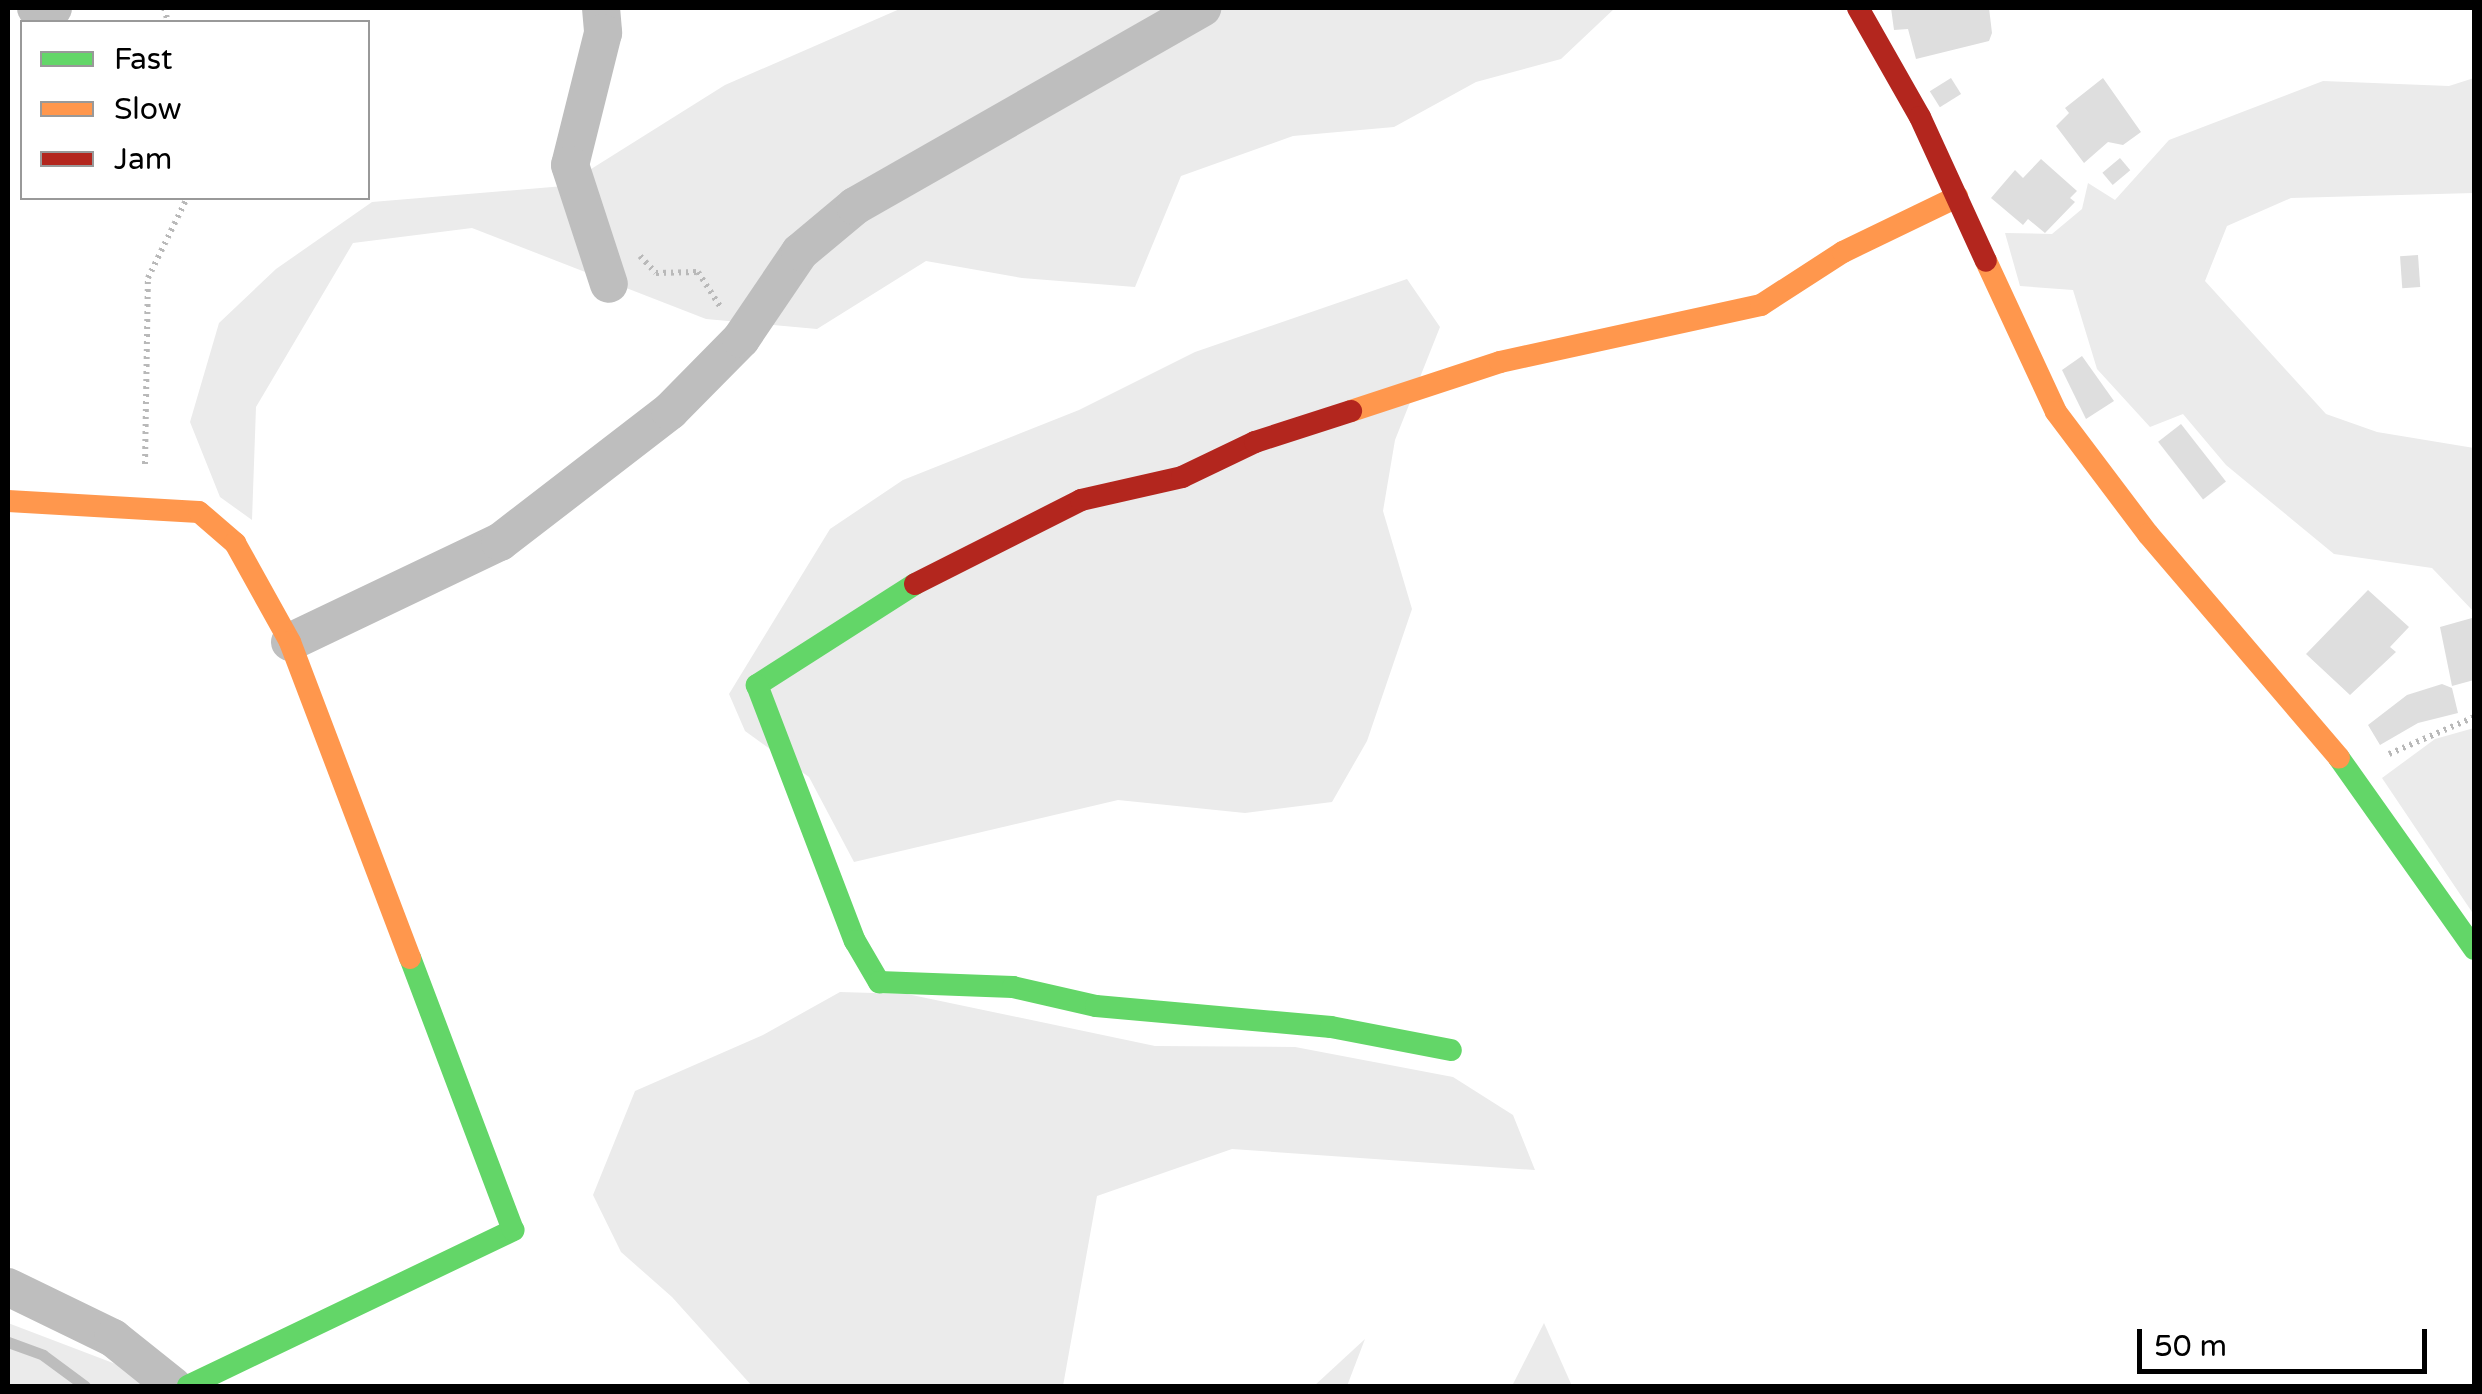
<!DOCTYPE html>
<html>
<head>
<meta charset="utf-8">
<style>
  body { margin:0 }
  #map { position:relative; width:2482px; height:1394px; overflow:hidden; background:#fff; font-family:"Varela Round",sans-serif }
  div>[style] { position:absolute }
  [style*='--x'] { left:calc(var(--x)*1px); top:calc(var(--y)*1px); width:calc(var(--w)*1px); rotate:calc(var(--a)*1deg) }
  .green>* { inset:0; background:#ebebeb }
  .stream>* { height:11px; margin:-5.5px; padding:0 5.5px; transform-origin:5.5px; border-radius:5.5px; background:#bdbdbd }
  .building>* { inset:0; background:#dedede; transform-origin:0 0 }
  .path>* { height:6px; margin-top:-3px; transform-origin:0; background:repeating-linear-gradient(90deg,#b9b9b9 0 2.5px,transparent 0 7.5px) }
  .street>* { height:38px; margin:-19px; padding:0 19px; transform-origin:19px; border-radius:19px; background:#bebebe }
  .fast>* { height:22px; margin:-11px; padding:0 11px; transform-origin:11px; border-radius:11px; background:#63d668 }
  .slow>* { height:22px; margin:-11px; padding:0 11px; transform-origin:11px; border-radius:11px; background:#ff974d }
  .jam>* { height:22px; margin:-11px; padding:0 11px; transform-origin:11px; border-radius:11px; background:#b3261e }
  span { translate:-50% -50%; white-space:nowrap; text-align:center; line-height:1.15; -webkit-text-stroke:9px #fff; paint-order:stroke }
  .frame { position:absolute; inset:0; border:10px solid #000; pointer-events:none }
  .legend { position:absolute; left:20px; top:20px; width:350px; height:180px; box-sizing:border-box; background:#fff; border:2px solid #999; margin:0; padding:12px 18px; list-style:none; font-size:30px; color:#000 }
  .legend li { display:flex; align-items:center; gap:20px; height:50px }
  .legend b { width:50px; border:2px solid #999 }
  .scale { position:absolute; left:2137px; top:1329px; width:290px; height:45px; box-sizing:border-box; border:5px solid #000; border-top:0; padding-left:12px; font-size:30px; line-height:35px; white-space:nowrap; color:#000; -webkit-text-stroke:8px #fff; paint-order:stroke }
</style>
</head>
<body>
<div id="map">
  <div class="green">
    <div style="clip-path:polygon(902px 8px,1615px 8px,1561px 59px,1476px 82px,1394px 127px,1293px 136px,1181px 176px,1135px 287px,1022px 278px,926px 261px,817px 329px,706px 319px,472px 228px,353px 243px,256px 407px,252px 520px,220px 497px,190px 422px,219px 323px,276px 269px,372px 202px,564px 186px,725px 85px)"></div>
    <div style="clip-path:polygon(2474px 78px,2474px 193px,2291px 198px,2227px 226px,2205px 281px,2326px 414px,2377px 432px,2474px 448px,2474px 612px,2432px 568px,2334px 554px,2226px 465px,2183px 414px,2150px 427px,2097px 369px,2073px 290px,2020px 286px,2005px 233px,2052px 234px,2082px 209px,2088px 183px,2115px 200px,2169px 140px,2323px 81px,2449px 86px)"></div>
    <div style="clip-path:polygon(1407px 279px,1440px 327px,1395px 440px,1383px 511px,1412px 609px,1367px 741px,1332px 802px,1245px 813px,1118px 800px,854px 862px,809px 777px,745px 731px,729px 694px,830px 529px,903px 480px,1079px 410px,1195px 352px)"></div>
    <div style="clip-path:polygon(2474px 728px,2474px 915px,2382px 778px,2435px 739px)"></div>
    <div style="clip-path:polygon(840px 992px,907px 994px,1155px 1046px,1295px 1047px,1453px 1077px,1513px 1115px,1535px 1170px,1232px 1149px,1097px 1196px,1063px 1386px,752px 1386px,672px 1297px,621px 1252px,593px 1195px,635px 1091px,763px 1035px)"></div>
    <div style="clip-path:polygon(8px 1323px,155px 1379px,158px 1386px,8px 1386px)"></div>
    <div style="clip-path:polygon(1544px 1323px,1572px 1386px,1512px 1386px)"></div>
    <div style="clip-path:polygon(1365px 1339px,1347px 1386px,1314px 1386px)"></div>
  </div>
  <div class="stream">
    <div style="--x:8;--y:1342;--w:37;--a:20"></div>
    <div style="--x:43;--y:1355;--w:52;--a:36.4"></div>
  </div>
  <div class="building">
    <div style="clip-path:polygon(1891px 8px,1989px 8px,1992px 33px,1989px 41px,1916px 59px,1908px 29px,1894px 30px)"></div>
    <div style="left:1951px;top:78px;width:19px;height:25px;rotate:58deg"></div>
    <div style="clip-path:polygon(2103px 78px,2141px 132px,2123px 145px,2108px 142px,2084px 163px,2056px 126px,2069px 113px,2065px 108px)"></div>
    <div style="left:2120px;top:158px;width:16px;height:23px;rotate:50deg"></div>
    <div style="clip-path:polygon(2041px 159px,2077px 191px,2070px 198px,2075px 202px,2045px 233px,2028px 219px,2023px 225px,1991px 198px,2015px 170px,2023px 178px)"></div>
    <div style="left:2418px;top:255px;width:32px;height:18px;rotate:86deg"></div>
    <div style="clip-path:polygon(2082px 356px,2114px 401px,2086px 419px,2062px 370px)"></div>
    <div style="left:2181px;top:424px;width:73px;height:29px;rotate:52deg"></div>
    <div style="clip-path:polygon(2368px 590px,2409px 627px,2390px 647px,2396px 652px,2350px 695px,2306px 654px)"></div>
    <div style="clip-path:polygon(2472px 618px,2474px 680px,2452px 686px,2440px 627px)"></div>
    <div style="clip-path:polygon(2442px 684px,2452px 688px,2458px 713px,2418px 723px,2380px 745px,2368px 725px,2407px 695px)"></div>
  </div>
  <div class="path">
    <div style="--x:164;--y:8;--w:15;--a:74"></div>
    <div style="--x:640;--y:256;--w:23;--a:47"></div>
    <div style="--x:656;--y:273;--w:42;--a:-1.4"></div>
    <div style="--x:698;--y:272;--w:43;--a:57.4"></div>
    <div style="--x:145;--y:464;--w:186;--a:-89.1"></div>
    <div style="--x:148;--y:278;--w:89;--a:-64"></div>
    <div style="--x:2389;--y:754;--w:93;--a:-23.5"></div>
  </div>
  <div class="street">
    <div style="--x:36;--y:8;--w:17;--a:0"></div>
    <div style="--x:601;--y:8;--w:25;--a:85"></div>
    <div style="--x:603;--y:33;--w:136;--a:104"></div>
    <div style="--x:570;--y:165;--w:125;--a:71.9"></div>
    <div style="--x:290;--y:642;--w:233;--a:-25.5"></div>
    <div style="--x:500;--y:542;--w:215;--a:-37.6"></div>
    <div style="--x:670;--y:411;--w:101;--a:-45.4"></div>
    <div style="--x:741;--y:339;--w:105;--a:-55.9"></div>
    <div style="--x:800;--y:252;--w:72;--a:-39.9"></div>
    <div style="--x:855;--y:206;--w:400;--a:-29.7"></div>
    <div style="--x:8;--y:1287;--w:117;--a:25.9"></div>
    <div style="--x:113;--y:1338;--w:77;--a:38.7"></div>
  </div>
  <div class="fast">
    <div style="--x:915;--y:584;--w:188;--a:147.4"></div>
    <div style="--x:757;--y:685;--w:274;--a:69.1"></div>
    <div style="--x:855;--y:941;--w:48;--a:59.7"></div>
    <div style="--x:879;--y:982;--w:134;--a:2.1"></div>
    <div style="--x:1013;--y:987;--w:85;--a:12.9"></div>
    <div style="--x:1096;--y:1006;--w:236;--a:5.1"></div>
    <div style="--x:1331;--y:1027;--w:122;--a:10.9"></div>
    <div style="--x:2339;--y:758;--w:234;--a:54.7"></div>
    <div style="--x:188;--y:1386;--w:361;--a:-25.6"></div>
    <div style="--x:513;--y:1230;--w:291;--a:-110.7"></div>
  </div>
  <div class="slow">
    <div style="--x:1986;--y:261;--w:166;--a:65.1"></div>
    <div style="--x:2056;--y:412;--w:153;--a:53"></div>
    <div style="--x:2148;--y:534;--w:294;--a:49.5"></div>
    <div style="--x:1351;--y:411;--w:157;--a:-18.2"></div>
    <div style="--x:1500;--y:362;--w:267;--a:-12.3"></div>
    <div style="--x:1761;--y:305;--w:98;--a:-32.9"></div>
    <div style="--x:1843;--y:252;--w:127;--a:-25.8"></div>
    <div style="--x:8;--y:501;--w:191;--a:3.3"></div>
    <div style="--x:199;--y:512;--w:48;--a:40.7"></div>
    <div style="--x:235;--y:543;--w:113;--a:60.9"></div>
    <div style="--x:290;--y:642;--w:338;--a:69.2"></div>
  </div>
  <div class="jam">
    <div style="--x:1858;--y:8;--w:125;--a:60.4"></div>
    <div style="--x:1920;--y:117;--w:158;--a:65.4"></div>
    <div style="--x:915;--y:584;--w:186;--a:-26.8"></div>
    <div style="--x:1081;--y:500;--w:104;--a:-12.8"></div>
    <div style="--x:1182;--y:477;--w:81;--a:-25.6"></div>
    <div style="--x:1255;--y:442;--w:101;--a:-17.9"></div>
  </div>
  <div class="frame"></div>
  <ul class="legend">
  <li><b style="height:12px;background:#63d668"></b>Fast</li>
  <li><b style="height:12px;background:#ff974d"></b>Slow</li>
  <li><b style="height:12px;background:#b3261e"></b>Jam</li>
  </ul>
  <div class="scale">50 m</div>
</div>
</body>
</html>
